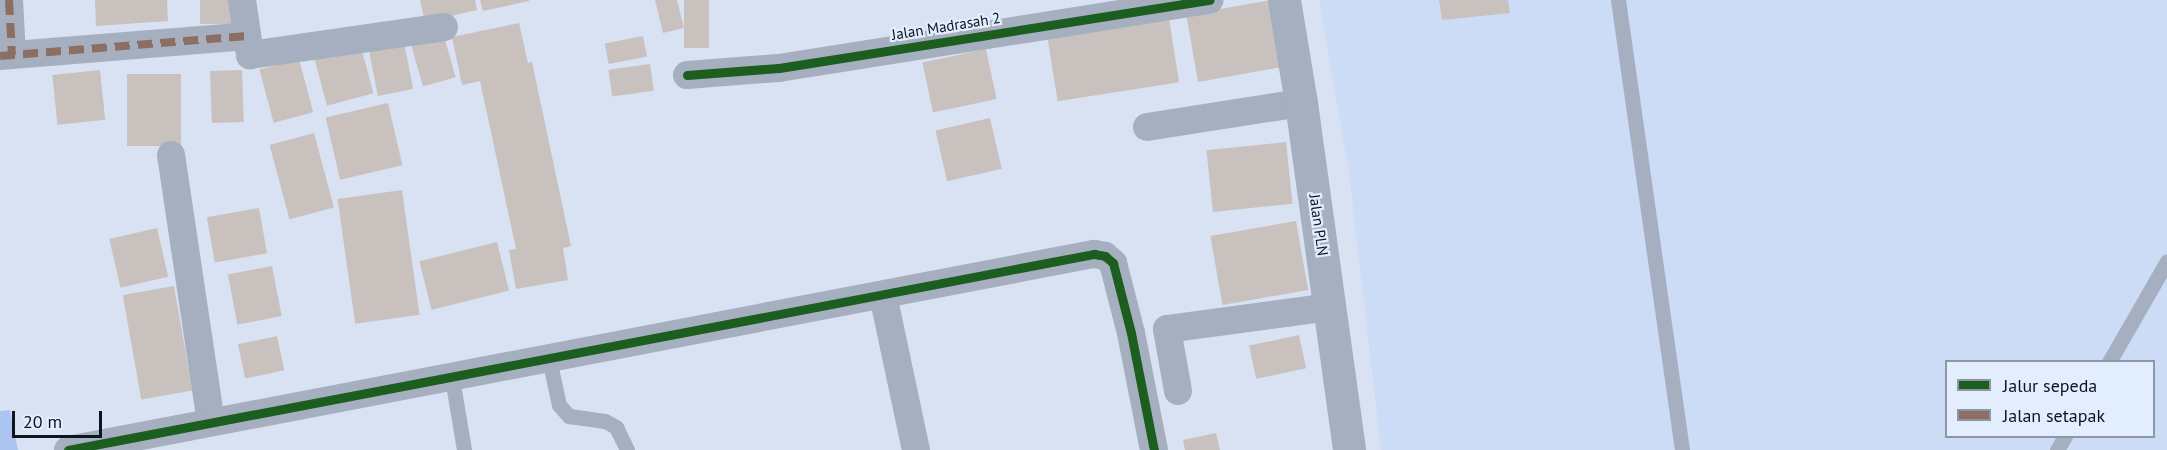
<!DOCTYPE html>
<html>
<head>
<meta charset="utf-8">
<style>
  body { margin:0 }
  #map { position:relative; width:2167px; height:450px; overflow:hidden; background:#d8e2f2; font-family:"PT Sans",sans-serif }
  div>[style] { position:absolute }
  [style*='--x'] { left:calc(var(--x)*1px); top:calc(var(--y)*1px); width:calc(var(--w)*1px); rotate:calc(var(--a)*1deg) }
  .built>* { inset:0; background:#ccdcf6 }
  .forest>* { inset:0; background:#abc5f0 }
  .building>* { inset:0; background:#c9c1be; transform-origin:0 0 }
  .service>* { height:15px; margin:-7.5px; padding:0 7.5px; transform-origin:7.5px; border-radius:7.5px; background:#a5afbf }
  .minor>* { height:28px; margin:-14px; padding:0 14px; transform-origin:14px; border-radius:14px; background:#a5afbf }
  .tertiary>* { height:33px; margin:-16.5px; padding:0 16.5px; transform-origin:16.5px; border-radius:16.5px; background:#a5afbf }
  .quiet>* { height:8px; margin-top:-4px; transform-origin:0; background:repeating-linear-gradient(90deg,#8d6e63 0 15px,transparent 0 23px) }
  .cycleway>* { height:9px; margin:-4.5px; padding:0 4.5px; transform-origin:4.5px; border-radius:4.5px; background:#1b5e20 }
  span { translate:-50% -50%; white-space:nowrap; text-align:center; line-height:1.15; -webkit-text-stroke:4.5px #e2edfe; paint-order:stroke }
  .street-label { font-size:15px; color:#0e141d }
  .legend { position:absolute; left:1945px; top:360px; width:210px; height:78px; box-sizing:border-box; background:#e2edfe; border:2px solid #8d96a4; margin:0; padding:8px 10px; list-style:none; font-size:18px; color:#0e141d }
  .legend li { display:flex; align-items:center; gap:12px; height:30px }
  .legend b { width:30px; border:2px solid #8d96a4 }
  .scale { position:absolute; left:12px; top:411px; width:90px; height:27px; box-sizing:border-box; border:3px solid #0e141d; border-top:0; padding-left:8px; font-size:18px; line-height:21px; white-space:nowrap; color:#0e141d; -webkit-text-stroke:4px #e2edfe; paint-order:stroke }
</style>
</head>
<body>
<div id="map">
  <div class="built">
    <div style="clip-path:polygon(evenodd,1319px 0,2167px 0,2167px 450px,1381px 450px,1349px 172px,1319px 0,1946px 362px,2154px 362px,2154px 436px,1946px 436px,1946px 362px)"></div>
  </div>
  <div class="forest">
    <div style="clip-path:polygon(10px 410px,18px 450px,0 450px,0 411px)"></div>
  </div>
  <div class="building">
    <div style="clip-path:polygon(95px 0,167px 0,168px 21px,96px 26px)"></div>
    <div style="left:200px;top:0;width:33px;height:24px"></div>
    <div style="clip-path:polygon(420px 0,475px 0,477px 10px,425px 22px)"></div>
    <div style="clip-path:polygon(480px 0,529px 0,529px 1px,483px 11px)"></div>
    <div style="clip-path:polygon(655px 0,677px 0,684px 28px,663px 33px)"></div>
    <div style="left:684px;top:0;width:25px;height:48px"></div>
    <div style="left:1271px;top:0;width:68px;height:86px;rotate:80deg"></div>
    <div style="clip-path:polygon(1439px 0,1508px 0,1510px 13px,1442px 20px)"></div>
    <div style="left:1168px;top:12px;width:71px;height:123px;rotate:81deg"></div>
    <div style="clip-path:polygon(519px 23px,528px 63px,532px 62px,571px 246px,563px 248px,568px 280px,516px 289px,509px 250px,516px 249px,480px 81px,462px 85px,452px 37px)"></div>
    <div style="left:443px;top:33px;width:46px;height:34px;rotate:74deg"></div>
    <div style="left:643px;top:36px;width:21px;height:39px;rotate:79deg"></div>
    <div style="left:404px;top:42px;width:48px;height:36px;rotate:79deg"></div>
    <div style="left:361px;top:47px;width:48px;height:48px;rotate:75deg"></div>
    <div style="left:986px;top:49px;width:51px;height:65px;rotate:78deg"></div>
    <div style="left:299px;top:59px;width:55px;height:41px;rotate:75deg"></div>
    <div style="left:650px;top:64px;width:27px;height:42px;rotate:82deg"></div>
    <div style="left:100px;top:70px;width:50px;height:48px;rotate:84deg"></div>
    <div style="left:242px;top:70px;width:52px;height:32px;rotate:88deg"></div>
    <div style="left:181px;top:74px;width:72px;height:54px;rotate:90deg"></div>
    <div style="left:388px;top:103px;width:64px;height:64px;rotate:77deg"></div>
    <div style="left:990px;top:118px;width:52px;height:56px;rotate:77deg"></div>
    <div style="left:314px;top:133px;width:77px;height:46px;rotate:75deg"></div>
    <div style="left:1286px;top:142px;width:62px;height:80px;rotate:84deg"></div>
    <div style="left:402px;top:190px;width:126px;height:65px;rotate:82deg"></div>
    <div style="left:259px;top:208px;width:46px;height:53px;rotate:80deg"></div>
    <div style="left:1296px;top:221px;width:70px;height:87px;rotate:80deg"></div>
    <div style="left:157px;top:228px;width:50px;height:49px;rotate:77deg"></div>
    <div style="left:497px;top:242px;width:50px;height:80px;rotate:76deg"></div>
    <div style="left:272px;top:266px;width:51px;height:45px;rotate:79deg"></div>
    <div style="left:174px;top:286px;width:106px;height:52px;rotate:80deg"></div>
    <div style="left:1299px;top:335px;width:34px;height:51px;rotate:78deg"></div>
    <div style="left:277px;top:336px;width:35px;height:40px;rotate:78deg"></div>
    <div style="clip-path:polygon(1216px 433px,1220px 450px,1185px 450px,1183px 440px)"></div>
  </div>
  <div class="service">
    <div style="--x:1618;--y:0;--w:455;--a:81.9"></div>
    <div style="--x:549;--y:359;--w:47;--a:77.7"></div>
    <div style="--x:559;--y:405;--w:15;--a:48"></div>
    <div style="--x:569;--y:416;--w:36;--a:8"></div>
    <div style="--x:605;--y:421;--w:13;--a:29"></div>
    <div style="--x:616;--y:427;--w:25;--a:64"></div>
    <div style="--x:2109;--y:362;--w:116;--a:-60.1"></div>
    <div style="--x:452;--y:378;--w:73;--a:80.5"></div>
    <div style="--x:2057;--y:450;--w:16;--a:-60"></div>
  </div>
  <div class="minor">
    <div style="--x:9;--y:0;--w:55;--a:86.9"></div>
    <div style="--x:242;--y:0;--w:56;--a:81.7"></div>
    <div style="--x:250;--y:55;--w:196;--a:-8.2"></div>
    <div style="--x:0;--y:56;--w:248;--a:-4.6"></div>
    <div style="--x:687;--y:75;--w:92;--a:-4.4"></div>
    <div style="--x:779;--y:68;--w:436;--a:-9"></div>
    <div style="--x:1147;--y:127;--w:156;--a:-8.9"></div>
    <div style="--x:171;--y:155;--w:270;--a:81.5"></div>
    <div style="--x:883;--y:295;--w:158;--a:78"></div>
    <div style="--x:1178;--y:391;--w:63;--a:-100.1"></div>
    <div style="--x:1167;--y:329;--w:164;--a:-7.7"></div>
    <div style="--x:68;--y:450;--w:1045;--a:-10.82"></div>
    <div style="--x:1094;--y:254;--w:11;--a:10"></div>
    <div style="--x:1105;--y:256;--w:11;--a:41"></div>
    <div style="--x:1113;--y:263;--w:72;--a:75.6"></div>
    <div style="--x:1131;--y:333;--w:119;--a:78.9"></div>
  </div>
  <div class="tertiary">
    <div style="--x:1284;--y:0;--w:104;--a:80.6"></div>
    <div style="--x:1301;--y:103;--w:350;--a:82.1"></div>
  </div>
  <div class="quiet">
    <div style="--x:9;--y:0;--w:55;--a:86.9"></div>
    <div style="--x:0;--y:56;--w:248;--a:-4.6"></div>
  </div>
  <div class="cycleway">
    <div style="--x:687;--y:75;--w:92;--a:-4.4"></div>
    <div style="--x:779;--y:68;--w:436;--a:-9"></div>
    <div style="--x:68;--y:450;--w:1045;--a:-10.82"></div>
    <div style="--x:1094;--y:254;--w:11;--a:10"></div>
    <div style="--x:1105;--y:256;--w:11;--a:41"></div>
    <div style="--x:1113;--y:263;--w:72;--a:75.6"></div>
    <div style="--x:1131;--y:333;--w:119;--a:78.9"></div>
  </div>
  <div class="street-label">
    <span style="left:946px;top:26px;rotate:-9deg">Jalan Madrasah 2</span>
    <span style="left:1319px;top:225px;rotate:82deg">Jalan PLN</span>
  </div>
  <ul class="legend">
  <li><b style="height:8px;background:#1b5e20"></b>Jalur sepeda</li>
  <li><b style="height:8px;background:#8d6e63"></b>Jalan setapak</li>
  </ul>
  <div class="scale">20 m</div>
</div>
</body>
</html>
